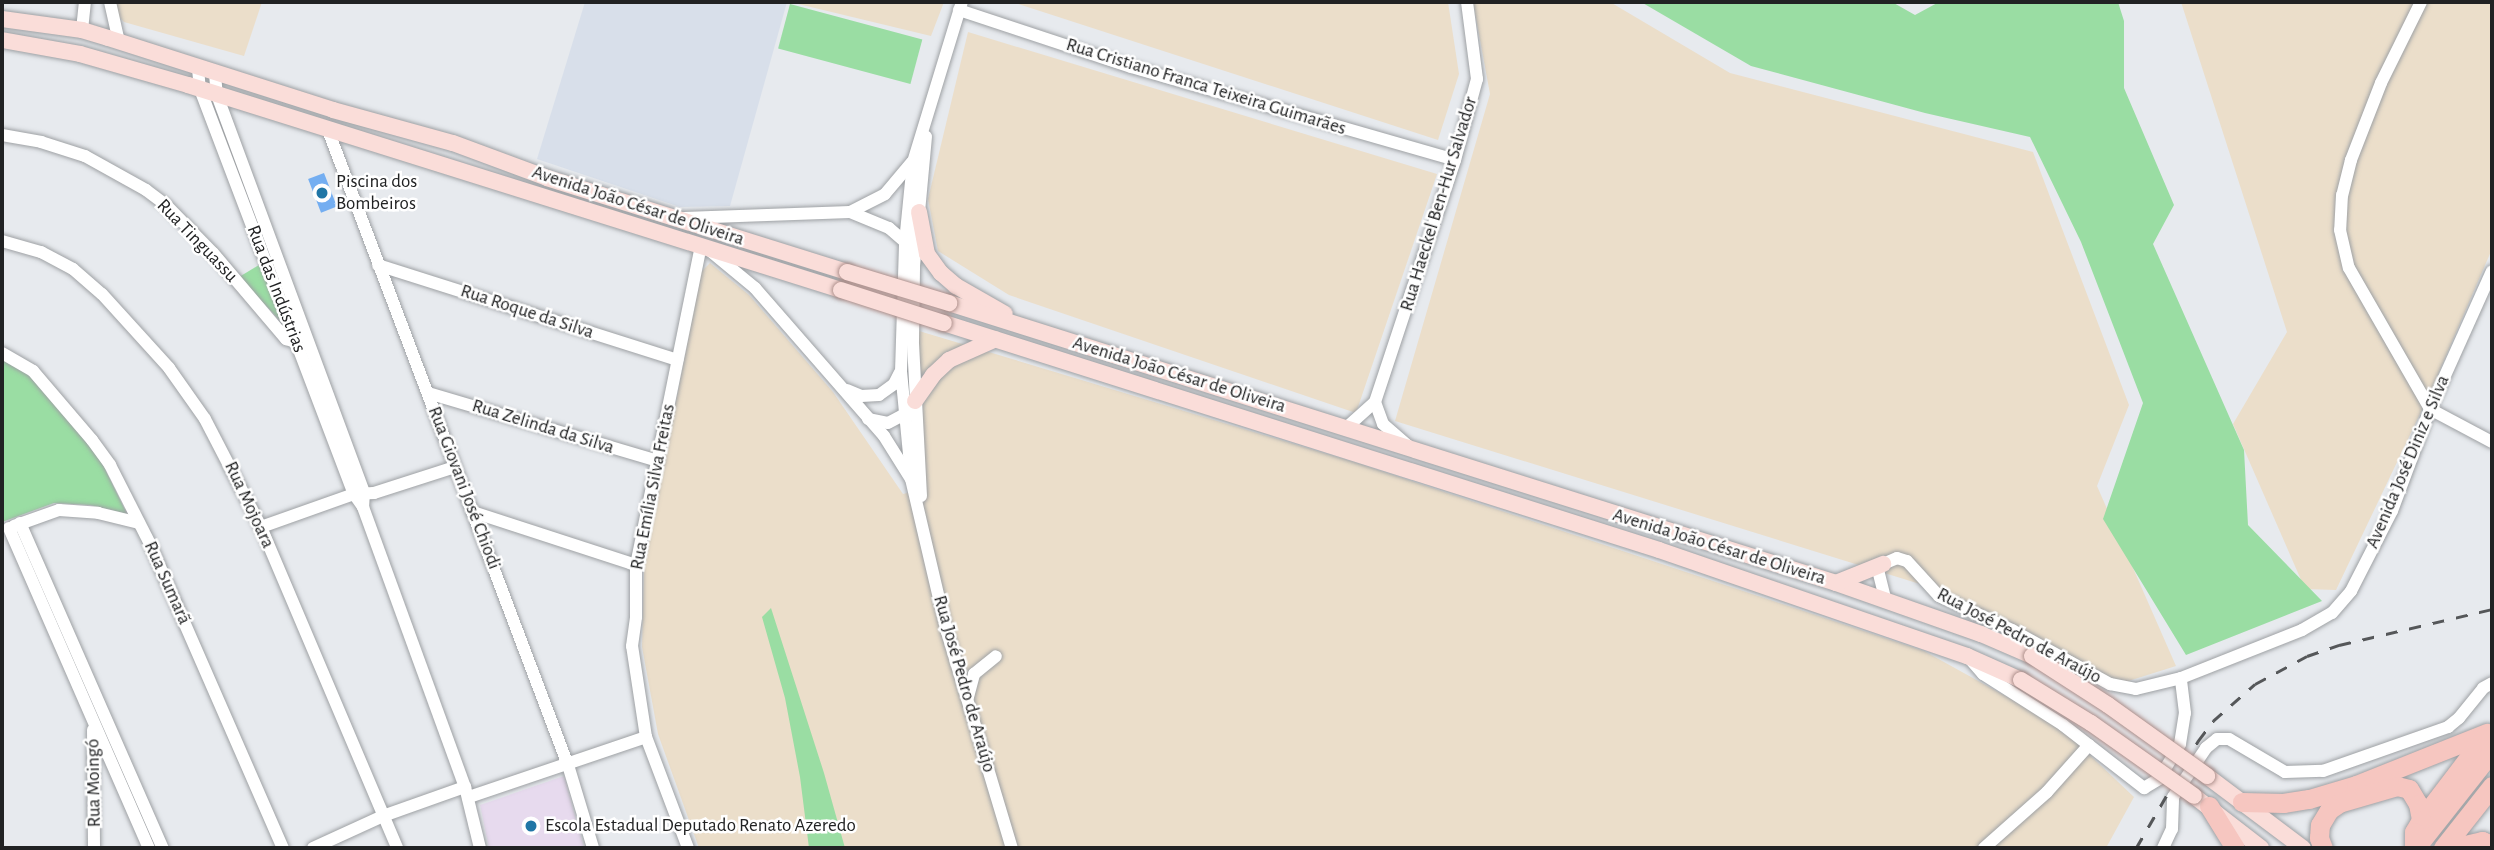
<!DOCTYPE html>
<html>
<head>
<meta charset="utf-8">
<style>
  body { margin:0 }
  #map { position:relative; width:2494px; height:850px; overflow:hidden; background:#e7eaee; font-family:"Alegreya Sans",sans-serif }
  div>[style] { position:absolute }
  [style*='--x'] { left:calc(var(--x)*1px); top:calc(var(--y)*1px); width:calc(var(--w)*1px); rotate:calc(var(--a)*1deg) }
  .built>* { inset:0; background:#d8dfea }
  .industrial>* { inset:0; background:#ebdeca }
  .education>* { inset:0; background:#e7daee }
  .green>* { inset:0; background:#9adda3; transform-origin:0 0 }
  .water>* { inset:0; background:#74aef1; transform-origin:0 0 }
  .roads { filter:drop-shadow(0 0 2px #9ea1a4) drop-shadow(0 0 2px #9ea1a4) }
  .minor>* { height:12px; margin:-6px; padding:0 6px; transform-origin:6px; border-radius:6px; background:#fff }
  .major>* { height:16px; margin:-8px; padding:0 8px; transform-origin:8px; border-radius:8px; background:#faddd9 }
  .highway>* { height:19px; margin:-9.5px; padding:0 9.5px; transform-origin:9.5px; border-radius:9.5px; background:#f6c6c0 }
  .rail>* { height:2.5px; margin-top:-1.25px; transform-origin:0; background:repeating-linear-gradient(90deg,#555759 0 12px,transparent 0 24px) }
  .bridges { filter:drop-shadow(0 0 2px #ab8d89) drop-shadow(0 0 2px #ab8d89) }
  .major-bridge>* { height:16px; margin:-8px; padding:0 8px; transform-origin:8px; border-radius:8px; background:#faddd9 }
  .dots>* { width:19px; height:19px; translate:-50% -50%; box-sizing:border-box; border:4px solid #fff; border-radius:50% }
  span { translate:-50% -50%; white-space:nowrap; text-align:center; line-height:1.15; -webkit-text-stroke:5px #fff; paint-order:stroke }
  .street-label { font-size:19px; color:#212223 }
  .poi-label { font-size:19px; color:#212223 }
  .left { translate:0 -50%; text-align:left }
  .frame { position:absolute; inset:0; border:4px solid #212223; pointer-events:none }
</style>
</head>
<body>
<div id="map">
  <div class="built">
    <div style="clip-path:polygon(585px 2px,787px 2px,730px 206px,680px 207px,537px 159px)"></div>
  </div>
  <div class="industrial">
    <div style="clip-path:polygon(115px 2px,262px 2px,244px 56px,124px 22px,116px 14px)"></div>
    <div style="clip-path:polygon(790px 2px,944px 2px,931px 36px)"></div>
    <div style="clip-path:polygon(1012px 2px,1448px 2px,1459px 74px,1438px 140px)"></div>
    <div style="clip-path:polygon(1473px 2px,1610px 2px,1730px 73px,2033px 152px,2129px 405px,2097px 486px,2176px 666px,2119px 684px,1936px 589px,1395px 421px,1490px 94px)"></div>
    <div style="clip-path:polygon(2181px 2px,2492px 2px,2492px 249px,2430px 393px,2336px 590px,2305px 589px,2233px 424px,2287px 332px)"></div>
    <div style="clip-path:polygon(968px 32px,1437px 174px,1356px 413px,1009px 295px,938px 251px,928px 199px)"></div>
    <div style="clip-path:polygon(710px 263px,749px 295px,833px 392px,903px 494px,919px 490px,919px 331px,1357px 463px,1924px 651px,2058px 725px,2134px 797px,2106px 848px,699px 848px,658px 734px,642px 647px,644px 567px,701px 272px)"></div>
  </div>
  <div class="education">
    <div style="clip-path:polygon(564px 776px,584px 848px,489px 848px,480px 805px)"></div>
  </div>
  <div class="green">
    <div style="clip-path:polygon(1641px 2px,1892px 2px,1915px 15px,1939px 2px,2118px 2px,2124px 21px,2124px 88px,2174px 205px,2153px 244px,2244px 450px,2248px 525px,2322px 601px,2186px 655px,2103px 519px,2143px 403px,2081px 242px,2030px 137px,1925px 113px,1751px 66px)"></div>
    <div style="left:790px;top:4px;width:137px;height:46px;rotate:15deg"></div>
    <div style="clip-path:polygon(264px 262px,290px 331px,239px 277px)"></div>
    <div style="clip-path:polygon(2px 358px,30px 374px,53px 401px,101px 461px,127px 514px,90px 505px,54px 503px,2px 522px)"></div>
    <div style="clip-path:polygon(771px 608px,824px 773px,845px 848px,809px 848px,800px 777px,785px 698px,762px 617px)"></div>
  </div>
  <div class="water">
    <div style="left:324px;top:173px;width:36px;height:17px;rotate:69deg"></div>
  </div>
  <div class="roads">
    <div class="minor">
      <div style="--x:110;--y:2;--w:41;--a:77.3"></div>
      <div style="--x:2421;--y:2;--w:90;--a:116.3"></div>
      <div style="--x:2381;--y:83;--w:83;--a:111.3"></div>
      <div style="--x:2351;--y:160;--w:36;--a:104"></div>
      <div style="--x:2342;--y:195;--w:35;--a:93"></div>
      <div style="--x:2340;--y:230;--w:39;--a:77"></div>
      <div style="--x:2349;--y:268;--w:163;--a:60.1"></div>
      <div style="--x:2430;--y:409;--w:70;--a:28"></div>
      <div style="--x:959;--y:10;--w:181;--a:18.3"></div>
      <div style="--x:1131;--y:67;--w:337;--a:16"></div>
      <div style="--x:82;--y:30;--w:28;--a:-84"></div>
      <div style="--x:198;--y:68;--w:21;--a:85"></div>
      <div style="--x:200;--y:89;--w:433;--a:69.2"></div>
      <div style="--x:354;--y:494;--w:16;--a:55"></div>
      <div style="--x:363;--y:507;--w:298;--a:70"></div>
      <div style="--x:465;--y:787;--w:63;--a:76.2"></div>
      <div style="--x:215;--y:74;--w:21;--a:85"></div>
      <div style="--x:217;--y:95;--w:424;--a:69.7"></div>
      <div style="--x:364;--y:493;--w:14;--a:94"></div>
      <div style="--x:328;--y:130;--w:679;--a:69.3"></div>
      <div style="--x:568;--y:765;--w:87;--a:73.2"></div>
      <div style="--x:2;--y:135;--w:40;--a:10"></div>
      <div style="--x:41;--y:142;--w:46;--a:17.7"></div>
      <div style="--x:85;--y:156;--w:70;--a:29.1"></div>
      <div style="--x:146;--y:190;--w:25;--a:37"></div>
      <div style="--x:166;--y:205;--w:67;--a:45.6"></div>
      <div style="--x:213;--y:253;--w:113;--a:49.7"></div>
      <div style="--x:286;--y:339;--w:10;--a:17"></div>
      <div style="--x:850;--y:212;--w:42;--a:22.3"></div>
      <div style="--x:889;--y:228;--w:21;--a:41"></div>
      <div style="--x:905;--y:242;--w:6;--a:81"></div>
      <div style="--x:684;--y:218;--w:166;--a:-2.1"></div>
      <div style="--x:850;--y:212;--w:39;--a:-27"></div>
      <div style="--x:885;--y:194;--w:42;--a:-49.8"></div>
      <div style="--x:2;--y:241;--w:41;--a:15.8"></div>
      <div style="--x:41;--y:252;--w:36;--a:28"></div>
      <div style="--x:73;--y:269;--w:38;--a:41"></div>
      <div style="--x:102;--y:294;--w:100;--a:47.8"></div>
      <div style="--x:169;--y:368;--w:62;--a:54.8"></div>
      <div style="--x:205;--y:419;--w:122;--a:62.6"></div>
      <div style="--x:261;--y:527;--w:349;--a:67"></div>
      <div style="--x:709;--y:250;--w:60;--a:39.6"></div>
      <div style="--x:755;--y:288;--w:196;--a:48.9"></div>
      <div style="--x:884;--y:436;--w:51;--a:57.9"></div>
      <div style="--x:911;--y:479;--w:157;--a:76.8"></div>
      <div style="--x:947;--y:632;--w:226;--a:73.3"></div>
      <div style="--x:378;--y:265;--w:314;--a:17.6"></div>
      <div style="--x:2;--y:353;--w:36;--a:30"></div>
      <div style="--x:33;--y:371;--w:91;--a:49.5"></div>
      <div style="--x:92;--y:440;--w:31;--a:54"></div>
      <div style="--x:110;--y:465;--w:89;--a:63.1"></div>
      <div style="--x:150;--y:544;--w:332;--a:66.4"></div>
      <div style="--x:847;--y:390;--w:15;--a:23"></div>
      <div style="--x:861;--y:396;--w:18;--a:-3"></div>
      <div style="--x:879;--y:395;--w:19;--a:-36"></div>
      <div style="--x:894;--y:384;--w:13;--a:-63"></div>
      <div style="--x:428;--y:393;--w:240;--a:16.5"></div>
      <div style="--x:1375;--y:402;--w:23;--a:70"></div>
      <div style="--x:1383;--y:424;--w:32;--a:41"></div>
      <div style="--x:868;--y:419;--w:20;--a:11"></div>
      <div style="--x:888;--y:423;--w:24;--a:-28"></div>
      <div style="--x:1346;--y:428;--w:39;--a:-42"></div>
      <div style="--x:1375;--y:402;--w:255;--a:-71.7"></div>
      <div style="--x:1455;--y:160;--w:84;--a:-74.8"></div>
      <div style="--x:1477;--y:79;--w:78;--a:-97.4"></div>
      <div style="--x:911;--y:475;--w:103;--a:-95.5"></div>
      <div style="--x:901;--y:372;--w:130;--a:-88.2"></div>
      <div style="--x:905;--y:242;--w:80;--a:-84.3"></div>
      <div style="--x:913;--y:162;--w:167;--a:-73"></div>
      <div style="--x:921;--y:496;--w:155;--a:-93"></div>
      <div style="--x:913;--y:341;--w:75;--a:-89.2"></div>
      <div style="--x:914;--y:266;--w:130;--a:-84.7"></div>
      <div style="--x:473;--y:512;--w:171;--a:18"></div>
      <div style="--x:20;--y:523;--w:355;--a:66.3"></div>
      <div style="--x:14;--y:526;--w:48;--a:-19.6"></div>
      <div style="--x:59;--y:510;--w:39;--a:4"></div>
      <div style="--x:98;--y:513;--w:42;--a:13.7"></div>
      <div style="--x:261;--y:527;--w:99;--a:-19.5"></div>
      <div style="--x:354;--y:494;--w:20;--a:-3"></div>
      <div style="--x:374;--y:493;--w:85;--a:-17.8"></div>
      <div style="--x:9;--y:528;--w:349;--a:66.4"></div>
      <div style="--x:1886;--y:602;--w:32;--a:-104"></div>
      <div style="--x:1878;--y:571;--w:9;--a:-54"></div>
      <div style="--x:1883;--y:564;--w:15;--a:-23"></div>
      <div style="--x:1897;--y:558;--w:10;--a:17"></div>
      <div style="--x:1907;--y:561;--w:47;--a:47.6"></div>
      <div style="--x:1939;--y:596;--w:81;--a:25"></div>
      <div style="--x:2012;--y:630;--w:112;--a:28.9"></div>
      <div style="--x:2110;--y:684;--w:26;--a:11"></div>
      <div style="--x:2136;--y:689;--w:46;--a:-13.7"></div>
      <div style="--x:2181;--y:678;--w:130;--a:-21.6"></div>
      <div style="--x:2302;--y:630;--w:34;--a:-30"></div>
      <div style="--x:2332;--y:613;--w:29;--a:-49"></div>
      <div style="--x:2351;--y:591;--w:90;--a:-62.9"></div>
      <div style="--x:2392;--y:511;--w:109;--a:-69.6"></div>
      <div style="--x:2430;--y:409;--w:151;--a:-65.8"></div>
      <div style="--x:1970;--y:659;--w:20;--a:49"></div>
      <div style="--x:1983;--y:674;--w:95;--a:32.5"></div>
      <div style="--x:2063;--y:725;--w:103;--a:37.9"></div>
      <div style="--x:2144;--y:788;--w:17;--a:-31"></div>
      <div style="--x:2159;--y:779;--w:41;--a:-59"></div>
      <div style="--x:2180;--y:744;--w:31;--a:-81"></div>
      <div style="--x:2185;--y:713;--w:35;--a:-97"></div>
      <div style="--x:968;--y:697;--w:24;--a:-75"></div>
      <div style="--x:974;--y:674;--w:28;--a:-39"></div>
      <div style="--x:93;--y:730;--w:118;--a:89.5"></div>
      <div style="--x:469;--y:797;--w:187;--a:-18.7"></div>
      <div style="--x:313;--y:848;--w:77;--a:-24.6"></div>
      <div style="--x:383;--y:816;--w:87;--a:-19.5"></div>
      <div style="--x:688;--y:848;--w:119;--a:-110.7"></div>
      <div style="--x:646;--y:737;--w:92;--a:-98.7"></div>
      <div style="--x:632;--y:646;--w:29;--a:-82"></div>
      <div style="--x:636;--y:617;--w:52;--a:-90"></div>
      <div style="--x:636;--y:565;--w:326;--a:-78.5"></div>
      <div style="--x:1984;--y:848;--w:84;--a:-41.6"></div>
      <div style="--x:2047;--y:792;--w:63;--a:-48.2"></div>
      <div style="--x:2163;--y:848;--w:21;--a:-65"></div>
      <div style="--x:2172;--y:829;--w:32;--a:-88"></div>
      <div style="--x:2173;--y:797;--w:59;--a:-56"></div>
      <div style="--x:2206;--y:748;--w:14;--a:-39"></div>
      <div style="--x:2217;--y:739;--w:12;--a:0"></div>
      <div style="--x:2229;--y:739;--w:65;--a:30.5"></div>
      <div style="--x:2285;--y:772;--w:38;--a:-2"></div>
      <div style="--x:2323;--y:771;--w:133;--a:-19.4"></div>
      <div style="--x:2448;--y:727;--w:14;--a:-39"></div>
      <div style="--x:2459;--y:718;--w:38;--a:-51"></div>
      <div style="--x:2483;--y:688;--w:10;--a:-29"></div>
    </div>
    <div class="major">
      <div style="--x:2;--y:19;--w:81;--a:7.8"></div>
      <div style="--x:82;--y:30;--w:27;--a:17"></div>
      <div style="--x:108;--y:38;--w:236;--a:17.7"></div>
      <div style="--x:333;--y:110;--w:124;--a:15.4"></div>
      <div style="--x:453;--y:143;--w:100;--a:20.4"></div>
      <div style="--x:547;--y:178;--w:314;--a:17.4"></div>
      <div style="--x:2;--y:40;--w:79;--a:10.2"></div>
      <div style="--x:80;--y:54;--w:112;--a:16"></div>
      <div style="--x:188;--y:85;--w:684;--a:17.43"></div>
      <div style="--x:919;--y:212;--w:43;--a:79.2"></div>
      <div style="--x:927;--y:254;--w:24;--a:54"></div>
      <div style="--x:941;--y:273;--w:20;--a:41"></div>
      <div style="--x:956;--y:286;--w:56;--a:29.7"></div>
      <div style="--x:949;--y:303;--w:930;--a:17.52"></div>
      <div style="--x:1836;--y:583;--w:154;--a:19.4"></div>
      <div style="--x:1981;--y:634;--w:56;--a:23.3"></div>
      <div style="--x:944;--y:323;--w:750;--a:17.61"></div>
      <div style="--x:1659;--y:550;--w:326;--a:19"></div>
      <div style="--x:1967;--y:656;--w:59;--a:24"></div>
      <div style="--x:915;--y:401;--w:32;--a:-55"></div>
      <div style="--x:933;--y:375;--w:22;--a:-43"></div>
      <div style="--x:949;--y:360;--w:51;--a:-24.1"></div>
      <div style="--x:1836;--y:583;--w:51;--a:-22"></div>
      <div style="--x:2207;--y:776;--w:120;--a:36.9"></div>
      <div style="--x:2194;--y:796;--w:85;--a:37.8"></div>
    </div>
    <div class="highway">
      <div style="--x:2242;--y:802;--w:41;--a:1.4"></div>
      <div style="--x:2283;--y:803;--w:26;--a:-9"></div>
      <div style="--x:2309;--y:799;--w:49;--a:-16.6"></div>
      <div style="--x:2356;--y:785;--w:141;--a:-21.7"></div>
      <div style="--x:2209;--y:806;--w:49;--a:58.2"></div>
      <div style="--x:2421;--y:820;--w:106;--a:-52.7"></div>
      <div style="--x:2417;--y:846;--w:121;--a:-51.7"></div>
      <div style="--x:2323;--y:848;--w:11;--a:-112"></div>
      <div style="--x:2319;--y:838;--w:13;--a:-86"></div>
      <div style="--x:2320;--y:825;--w:17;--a:-59"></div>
      <div style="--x:2329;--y:810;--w:12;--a:-35"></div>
      <div style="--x:2339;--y:803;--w:60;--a:-16.3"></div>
      <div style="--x:2397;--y:786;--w:12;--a:14"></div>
      <div style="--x:2409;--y:789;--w:17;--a:59"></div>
      <div style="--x:2418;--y:804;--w:16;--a:79"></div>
      <div style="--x:2421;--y:820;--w:14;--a:120"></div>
      <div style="--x:2414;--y:832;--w:16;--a:90"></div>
      <div style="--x:2443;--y:848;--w:79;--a:-51.7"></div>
      <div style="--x:2452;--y:848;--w:31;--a:-13"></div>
      <div style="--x:2482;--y:841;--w:11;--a:22"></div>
    </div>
  </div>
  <div class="rail">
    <div style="--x:2136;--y:848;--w:124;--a:-59.9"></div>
    <div style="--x:2198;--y:741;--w:25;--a:-53"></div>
    <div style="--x:2213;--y:721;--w:56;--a:-41.4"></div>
    <div style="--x:2255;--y:684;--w:59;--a:-28.3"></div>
    <div style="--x:2307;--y:656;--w:34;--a:-19"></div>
    <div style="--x:2339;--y:645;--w:157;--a:-13.2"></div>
  </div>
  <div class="bridges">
    <div class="major-bridge">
      <div style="--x:847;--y:272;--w:107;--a:16.9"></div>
      <div style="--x:841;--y:290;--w:108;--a:17.8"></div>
      <div style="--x:2032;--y:656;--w:90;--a:32.8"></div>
      <div style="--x:2108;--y:705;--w:122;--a:35.6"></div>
      <div style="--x:2021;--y:680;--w:82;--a:31.6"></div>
      <div style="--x:2091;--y:723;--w:126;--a:35.3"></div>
    </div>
  </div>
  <div class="dots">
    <div style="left:322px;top:193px;background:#2076a6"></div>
    <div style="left:531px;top:826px;background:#2076a6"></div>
  </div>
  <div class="street-label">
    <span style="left:1206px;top:87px;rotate:17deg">Rua Cristiano Franca Teixeira Guimarães</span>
    <span style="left:1439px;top:204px;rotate:-73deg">Rua Haeckel Ben-Hur Salvador</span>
    <span style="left:638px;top:206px;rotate:18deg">Avenida João César de Oliveira</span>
    <span style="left:197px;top:241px;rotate:46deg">Rua Tinguassu</span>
    <span style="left:276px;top:289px;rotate:69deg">Rua das Indústrias</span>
    <span style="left:527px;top:312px;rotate:18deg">Rua Roque da Silva</span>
    <span style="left:1179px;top:375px;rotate:17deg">Avenida João César de Oliveira</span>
    <span style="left:543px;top:427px;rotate:17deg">Rua Zelinda da Silva</span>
    <span style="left:2408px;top:462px;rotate:-67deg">Avenida José Diniz e Silva</span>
    <span style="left:653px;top:487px;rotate:-79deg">Rua Emília Silva Freitas</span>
    <span style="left:464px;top:488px;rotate:69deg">Rua Giovani José Chiodi</span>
    <span style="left:249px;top:505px;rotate:65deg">Rua Mojoara</span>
    <span style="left:1719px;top:547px;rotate:17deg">Avenida João César de Oliveira</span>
    <span style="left:167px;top:583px;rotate:66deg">Rua Sumarã</span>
    <span style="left:2019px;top:636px;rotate:28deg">Rua José Pedro de Araújo</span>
    <span style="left:964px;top:684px;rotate:74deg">Rua José Pedro de Araújo</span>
    <span style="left:94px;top:783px;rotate:-91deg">Rua Moingó</span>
  </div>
  <div class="poi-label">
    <span class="left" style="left:336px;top:193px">Piscina dos<br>Bombeiros</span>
    <span class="left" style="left:545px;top:826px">Escola Estadual Deputado Renato Azeredo</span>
  </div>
  <div class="frame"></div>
</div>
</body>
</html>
